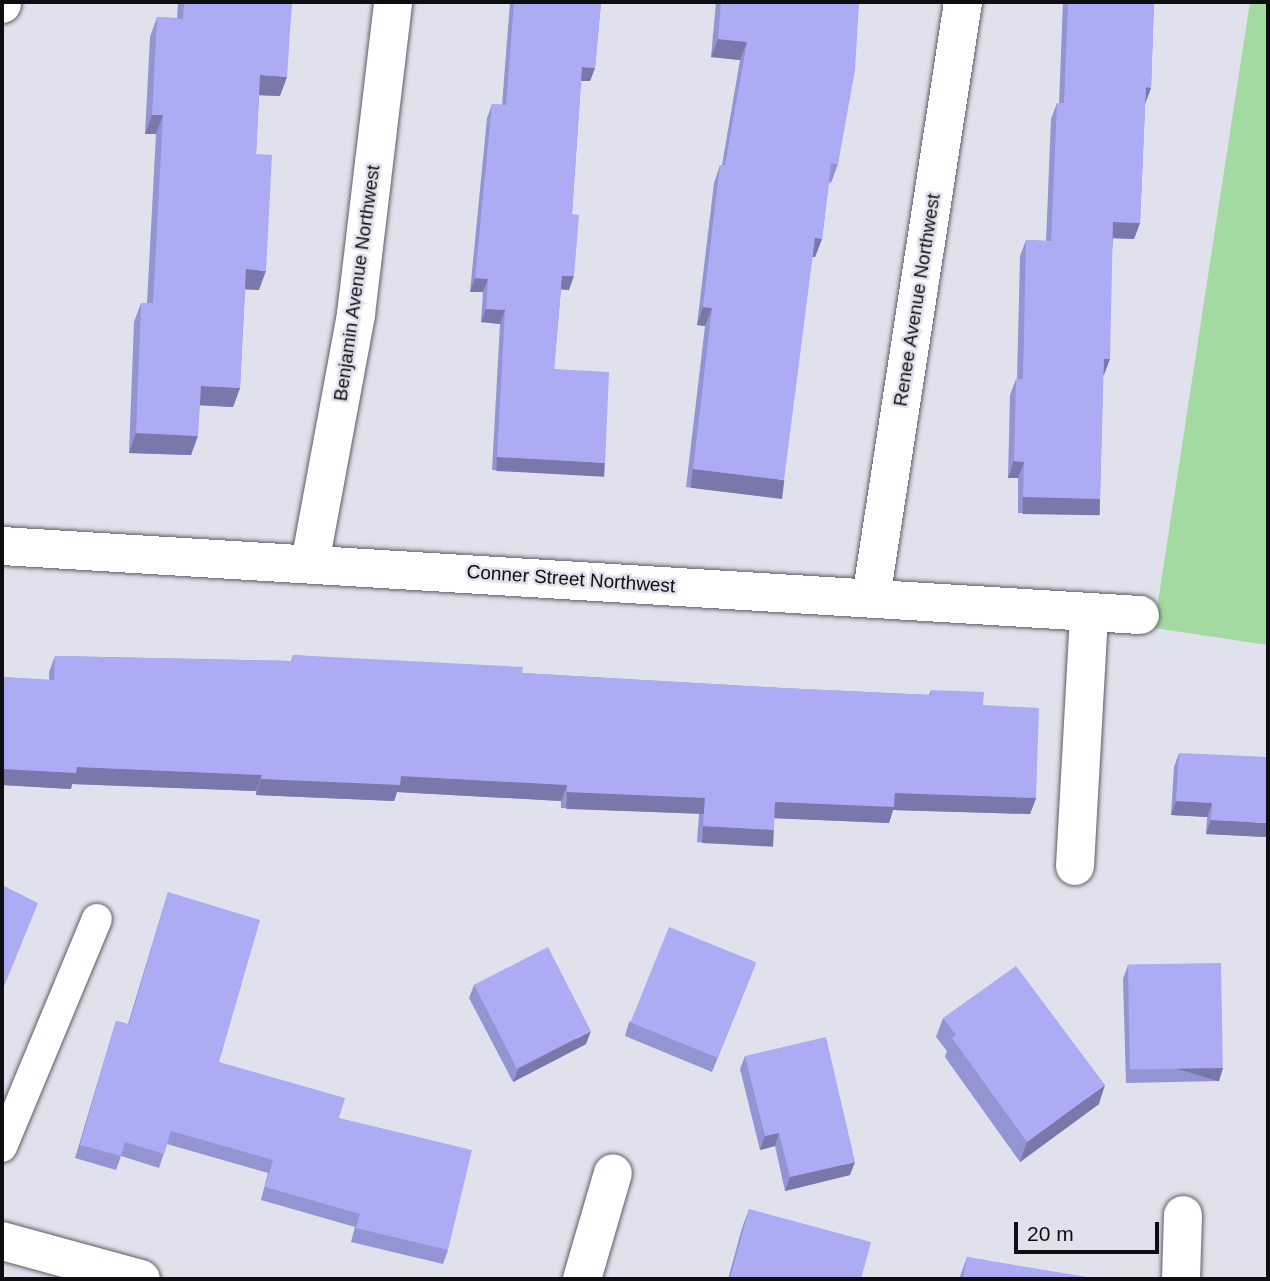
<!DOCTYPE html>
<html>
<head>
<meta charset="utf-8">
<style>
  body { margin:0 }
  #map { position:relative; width:1270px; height:1281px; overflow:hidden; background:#e0e1ec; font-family:Helvetica,sans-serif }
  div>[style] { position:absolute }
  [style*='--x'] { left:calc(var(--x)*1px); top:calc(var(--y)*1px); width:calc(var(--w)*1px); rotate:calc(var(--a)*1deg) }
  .green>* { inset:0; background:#a2daa1 }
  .roads { filter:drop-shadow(0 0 2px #5c5d67) drop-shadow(0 0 2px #5c5d67) }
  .service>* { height:30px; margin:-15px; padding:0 15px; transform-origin:15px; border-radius:15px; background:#fff }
  .minor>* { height:38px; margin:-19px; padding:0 19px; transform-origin:19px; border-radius:19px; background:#fff }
  .tertiary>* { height:38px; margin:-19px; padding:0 19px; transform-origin:19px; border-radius:19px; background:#fff }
  .wall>* { inset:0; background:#9394d2 }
  .shaded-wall>* { inset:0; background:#7878ab; transform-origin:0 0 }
  .building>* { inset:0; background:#abacf4; transform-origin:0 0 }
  span { translate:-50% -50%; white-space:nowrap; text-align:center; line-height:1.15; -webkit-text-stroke:5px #e0e1ec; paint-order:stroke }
  .street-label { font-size:19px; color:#0e0e12 }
  .frame { position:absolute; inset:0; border:4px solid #0e0e12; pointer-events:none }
  .scale { position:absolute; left:1014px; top:1222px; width:145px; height:32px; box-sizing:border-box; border:4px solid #0e0e12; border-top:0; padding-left:9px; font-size:21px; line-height:24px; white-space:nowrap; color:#0e0e12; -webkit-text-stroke:5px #e0e1ec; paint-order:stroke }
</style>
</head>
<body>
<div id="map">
  <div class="green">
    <div style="clip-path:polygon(1250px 2px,1268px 2px,1268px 645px,1154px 628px)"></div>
  </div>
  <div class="roads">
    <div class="service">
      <div style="--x:2;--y:1147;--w:247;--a:-67.4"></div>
    </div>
    <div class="minor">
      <div style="--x:2;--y:546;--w:1140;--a:3.47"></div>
      <div style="--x:310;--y:563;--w:253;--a:-79.5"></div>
      <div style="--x:356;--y:314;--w:314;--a:-83.2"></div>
      <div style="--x:871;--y:598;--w:603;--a:-81.22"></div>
      <div style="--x:1075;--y:866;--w:254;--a:-86.8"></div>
      <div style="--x:2;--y:1241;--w:144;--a:15.3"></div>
      <div style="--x:582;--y:1279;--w:110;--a:-73.7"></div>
      <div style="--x:1181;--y:1279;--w:64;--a:-88.2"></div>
    </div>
    <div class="tertiary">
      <div style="--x:2;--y:4;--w:2;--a:-90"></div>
    </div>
  </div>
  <div class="wall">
    <div style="clip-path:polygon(178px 2px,292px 2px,280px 96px,259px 95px,256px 154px,259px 290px,245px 289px,240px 388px,233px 407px,200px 405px,191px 455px,129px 453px,134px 322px,141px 303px,147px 303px,156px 134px,145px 134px,150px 37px,157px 17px,177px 18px)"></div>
    <div style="clip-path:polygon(510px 2px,601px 2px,595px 68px,590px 81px,581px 81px,572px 214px,569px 290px,561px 289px,554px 369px,600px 476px,492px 470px,500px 324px,481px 322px,483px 292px,470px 292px,487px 118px,492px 104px,502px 105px)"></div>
    <div style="clip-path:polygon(716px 2px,859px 2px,838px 164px,831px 183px,829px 182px,822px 239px,815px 257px,812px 257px,777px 498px,686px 487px,705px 326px,697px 325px,714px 183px,720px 165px,722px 165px,740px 60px,711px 57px)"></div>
    <div style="clip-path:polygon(1063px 2px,1154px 2px,1151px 88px,1145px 104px,1140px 223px,1134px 239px,1113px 238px,1103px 375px,1100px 499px,1094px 515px,1018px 513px,1018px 478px,1008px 478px,1010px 395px,1016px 379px,1017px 379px,1020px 256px,1026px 240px,1046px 241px,1051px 119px,1057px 103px,1059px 103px)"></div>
    <div style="clip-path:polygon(293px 655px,522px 673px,782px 688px,929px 695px,931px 690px,983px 705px,1036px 798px,1030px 814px,893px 810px,889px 823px,774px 818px,768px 846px,697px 842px,699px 814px,561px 808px,561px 801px,397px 792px,394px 801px,256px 795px,256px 791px,72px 784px,71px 789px,2px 785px,2px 677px,49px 680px,49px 672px,55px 656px,291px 661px)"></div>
    <div style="clip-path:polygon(1179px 753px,1266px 837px,1206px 834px,1207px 817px,1171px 815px,1174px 767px)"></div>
    <div style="clip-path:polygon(168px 892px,219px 1062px,339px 1118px,448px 1250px,443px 1264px,351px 1242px,355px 1227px,261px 1200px,268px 1173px,167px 1144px,159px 1168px,121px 1156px,116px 1170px,75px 1158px,112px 1034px,116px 1021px,128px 1024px)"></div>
    <div style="clip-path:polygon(756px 963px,712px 1072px,625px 1036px,629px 1022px)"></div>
    <div style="clip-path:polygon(1128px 965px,1219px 1081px,1126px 1083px,1123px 979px)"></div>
    <div style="clip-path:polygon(474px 985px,586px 1044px,513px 1082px,469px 998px)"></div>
    <div style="clip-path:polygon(943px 1018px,1099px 1104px,1020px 1162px,945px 1057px,947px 1051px,936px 1037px)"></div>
    <div style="clip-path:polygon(745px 1056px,850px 1175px,785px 1191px,775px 1146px,760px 1150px,740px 1069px)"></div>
    <div style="clip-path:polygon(749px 1209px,861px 1279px,728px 1279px,742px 1228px)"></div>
    <div style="clip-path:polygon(967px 1257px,1086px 1279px,959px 1279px)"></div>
  </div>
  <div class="shaded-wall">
    <div style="clip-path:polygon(718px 39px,747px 42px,740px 60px,711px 57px)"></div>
    <div style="clip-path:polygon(582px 67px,595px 68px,590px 81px,578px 81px)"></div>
    <div style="clip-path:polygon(260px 75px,287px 77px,280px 96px,253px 95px)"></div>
    <div style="clip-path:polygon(1146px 87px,1151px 88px,1145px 104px)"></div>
    <div style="clip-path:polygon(152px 115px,163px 115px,156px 134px,145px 134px)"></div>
    <div style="clip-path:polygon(1113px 222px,1140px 223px,1134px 239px,1107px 238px)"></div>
    <div style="clip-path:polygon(815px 238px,822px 239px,815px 257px,808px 256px)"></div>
    <div style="clip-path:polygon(246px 269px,266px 271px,259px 290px,239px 289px)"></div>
    <div style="clip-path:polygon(562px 276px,574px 276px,569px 290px,557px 289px)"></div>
    <div style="clip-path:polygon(475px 278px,488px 279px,483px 292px,470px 292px)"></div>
    <div style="clip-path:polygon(703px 307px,712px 308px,705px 326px,697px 325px)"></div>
    <div style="clip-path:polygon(486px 309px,505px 310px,500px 324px,481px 322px)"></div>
    <div style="clip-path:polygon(1104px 359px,1110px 359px,1104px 375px,1098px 375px)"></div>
    <div style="clip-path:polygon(201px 386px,240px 388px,233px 407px,194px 405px)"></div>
    <div style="clip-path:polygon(136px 433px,198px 436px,191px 455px,129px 453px)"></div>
    <div style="left:497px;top:457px;width:108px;height:14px;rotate:3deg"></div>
    <div style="clip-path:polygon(1014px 461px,1024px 462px,1018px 478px,1008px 478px)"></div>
    <div style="left:693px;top:469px;width:92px;height:19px;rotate:7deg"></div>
    <div style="left:1023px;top:497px;width:77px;height:17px;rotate:1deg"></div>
    <div style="clip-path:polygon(77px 767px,262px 775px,256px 791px,72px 784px,71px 789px,2px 785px,2px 769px)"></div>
    <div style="clip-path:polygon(401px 776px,567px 785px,561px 801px,397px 792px,394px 801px,256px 795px,261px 779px)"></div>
    <div style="left:567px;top:792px;width:138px;height:17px;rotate:2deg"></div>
    <div style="clip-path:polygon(895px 793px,1036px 798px,1030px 814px,893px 810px,889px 823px,769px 818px,775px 802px)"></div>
    <div style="clip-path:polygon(1176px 801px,1212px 803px,1207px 817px,1171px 815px)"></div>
    <div style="clip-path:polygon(1211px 820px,1268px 823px,1268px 832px,1266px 837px,1206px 834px)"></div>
    <div style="left:703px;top:826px;width:71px;height:17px;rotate:3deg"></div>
    <div style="clip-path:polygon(591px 1031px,586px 1044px,513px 1082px,518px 1069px)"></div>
    <div style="left:1223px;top:1068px;width:14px;height:93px;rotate:107deg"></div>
    <div style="clip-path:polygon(1105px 1085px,1099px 1104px,1020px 1162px,1027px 1142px)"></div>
    <div style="clip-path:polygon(779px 1133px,775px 1146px,760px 1150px,765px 1136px)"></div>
    <div style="clip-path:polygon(855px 1162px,850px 1175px,785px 1191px,790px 1177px)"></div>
  </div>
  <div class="building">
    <div style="clip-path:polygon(184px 2px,292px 2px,287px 77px,260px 75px,256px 154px,272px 155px,266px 271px,246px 269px,240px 388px,201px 386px,198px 436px,136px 433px,141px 303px,153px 303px,163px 115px,152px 115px,157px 17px,183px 19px)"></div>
    <div style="clip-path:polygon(514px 2px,601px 2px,595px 68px,582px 67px,572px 214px,579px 215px,574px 276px,562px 276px,554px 369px,609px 372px,605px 463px,497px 457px,505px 310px,486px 309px,488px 279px,475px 278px,492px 104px,506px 105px)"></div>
    <div style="clip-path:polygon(721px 2px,859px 2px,855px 70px,838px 164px,831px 163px,822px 239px,815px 238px,784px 480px,693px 469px,712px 308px,703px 307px,720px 165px,725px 165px,747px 42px,718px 39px)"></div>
    <div style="clip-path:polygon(1068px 2px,1154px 2px,1151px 88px,1146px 87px,1140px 223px,1113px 222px,1110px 359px,1104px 359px,1100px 499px,1023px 497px,1024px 462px,1014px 461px,1016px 379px,1023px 379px,1026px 240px,1051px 241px,1057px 103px,1064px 103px)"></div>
    <div style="clip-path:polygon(293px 655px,523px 667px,522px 673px,782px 688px,931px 695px,931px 690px,984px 692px,983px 705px,1039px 708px,1036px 798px,895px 793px,894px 807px,775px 802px,774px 830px,703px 826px,705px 798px,567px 792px,567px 785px,401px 776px,400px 785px,261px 779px,262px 775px,77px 767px,76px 773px,2px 769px,2px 677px,54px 680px,55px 656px,292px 661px)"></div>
    <div style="clip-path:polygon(1179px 753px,1268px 757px,1268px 823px,1211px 820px,1212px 803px,1176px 801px)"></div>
    <div style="clip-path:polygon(2px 885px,38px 903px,3px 989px,2px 988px)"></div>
    <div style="clip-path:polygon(168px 892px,260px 920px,219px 1062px,345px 1098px,339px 1118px,472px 1150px,448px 1250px,356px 1228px,360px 1214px,265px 1187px,273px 1160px,171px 1131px,164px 1154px,125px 1142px,121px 1156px,80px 1145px,116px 1021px,129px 1025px)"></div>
    <div style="left:669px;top:927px;width:94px;height:103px;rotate:22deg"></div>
    <div style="left:548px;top:947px;width:94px;height:83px;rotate:63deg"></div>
    <div style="left:1221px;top:963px;width:105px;height:93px;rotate:89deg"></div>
    <div style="clip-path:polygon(1016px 966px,1105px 1085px,1027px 1142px,952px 1038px,956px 1035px,943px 1018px)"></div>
    <div style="clip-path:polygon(826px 1037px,855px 1162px,790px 1177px,779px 1133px,765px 1136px,745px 1056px)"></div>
    <div style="clip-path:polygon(749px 1209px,871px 1242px,861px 1279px,730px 1279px)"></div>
    <div style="clip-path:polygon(967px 1257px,1087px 1277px,1086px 1279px,963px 1279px)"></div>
  </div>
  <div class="street-label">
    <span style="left:357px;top:283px;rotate:-82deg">Benjamin Avenue Northwest</span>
    <span style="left:917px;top:300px;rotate:-81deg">Renee Avenue Northwest</span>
    <span style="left:571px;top:579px;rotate:4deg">Conner Street Northwest</span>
  </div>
  <div class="frame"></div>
  <div class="scale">20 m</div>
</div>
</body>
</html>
